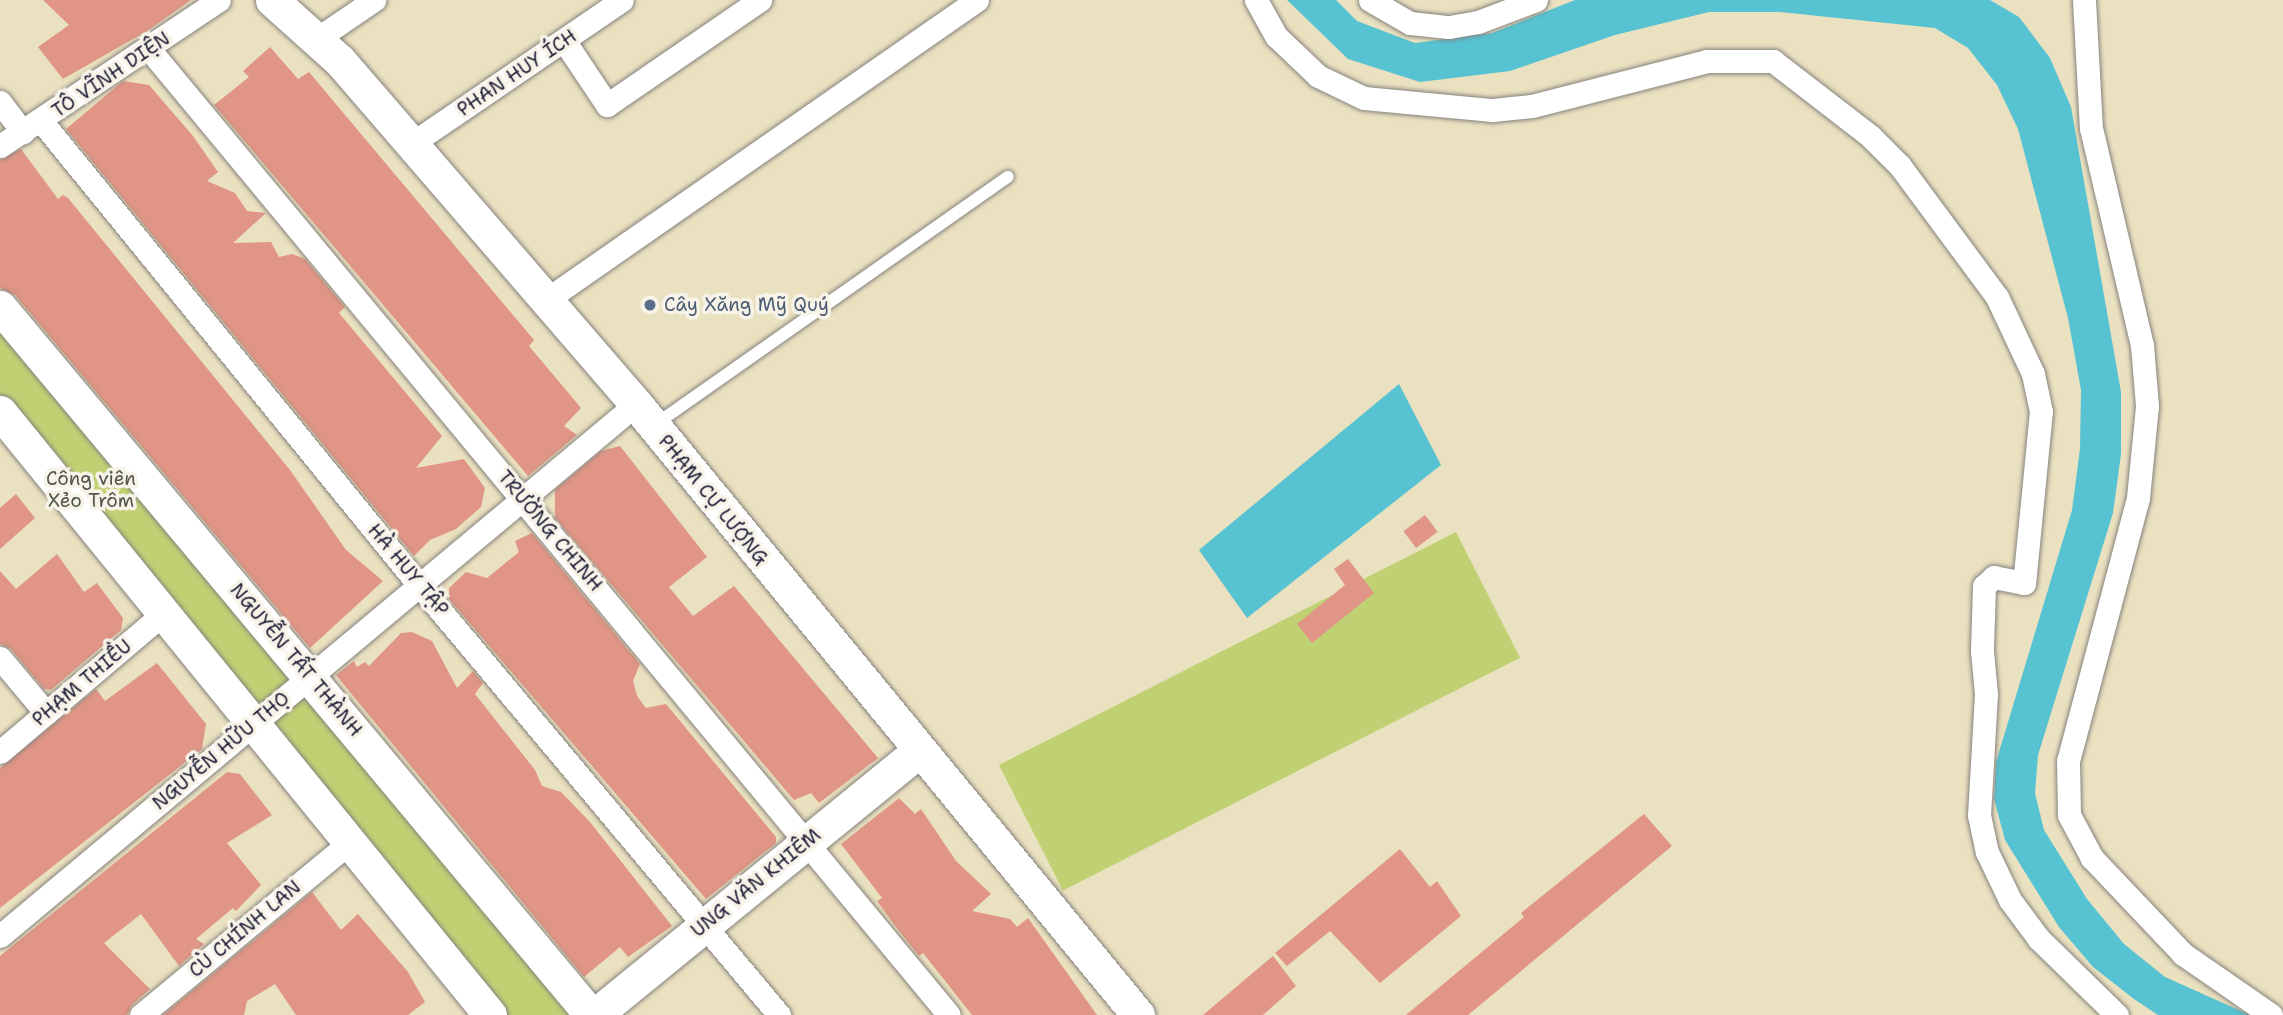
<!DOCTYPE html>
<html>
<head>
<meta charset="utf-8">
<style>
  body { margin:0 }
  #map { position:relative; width:2283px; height:1015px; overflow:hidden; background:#eae1c0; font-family:"Shantell Sans",sans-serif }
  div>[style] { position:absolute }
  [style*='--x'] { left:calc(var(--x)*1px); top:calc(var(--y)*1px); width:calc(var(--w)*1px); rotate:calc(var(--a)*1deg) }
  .green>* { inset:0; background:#c0d174; transform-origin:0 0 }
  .water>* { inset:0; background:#57c2d1 }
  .building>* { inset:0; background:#e09586; transform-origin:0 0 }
  .roads { filter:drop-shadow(0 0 2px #86827e) drop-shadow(0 0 2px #86827e) }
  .lane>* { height:12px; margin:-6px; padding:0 6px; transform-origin:6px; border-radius:6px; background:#fff }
  .street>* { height:23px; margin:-11.5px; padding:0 11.5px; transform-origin:11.5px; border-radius:11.5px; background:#fff }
  .secondary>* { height:33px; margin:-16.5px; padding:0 16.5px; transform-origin:16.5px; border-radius:16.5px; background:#fff }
  .dots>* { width:19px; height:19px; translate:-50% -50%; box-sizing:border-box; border:4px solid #f7f3e8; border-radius:50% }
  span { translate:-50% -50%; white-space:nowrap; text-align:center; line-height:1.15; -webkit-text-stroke:7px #f7f3e8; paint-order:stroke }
  .street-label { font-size:19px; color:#22223b }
  .service-label { font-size:19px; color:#4e5e75 }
  .left { translate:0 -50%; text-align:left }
  .park-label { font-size:19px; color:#51574c }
</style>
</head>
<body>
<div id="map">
  <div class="green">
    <div style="clip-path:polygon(0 325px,574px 1015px,481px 1015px,0 437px)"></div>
    <div style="left:1456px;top:532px;width:141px;height:513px;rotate:63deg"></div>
  </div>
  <div class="water">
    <div style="clip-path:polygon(1287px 0,1336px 0,1357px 21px,1415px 43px,1492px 33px,1575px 0,1990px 0,2019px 17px,2050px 58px,2071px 107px,2121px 392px,2121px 454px,2113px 513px,2038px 755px,2035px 793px,2044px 830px,2087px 899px,2124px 944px,2165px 977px,2250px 1015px,2158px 1015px,2134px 999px,2093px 967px,2059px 927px,2005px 840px,1994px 799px,1996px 762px,2072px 510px,2080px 449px,2081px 390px,2068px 318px,2018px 129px,1997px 85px,1968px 48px,1935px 28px,1780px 12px,1709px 12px,1615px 35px,1510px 71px,1420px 82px,1348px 59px)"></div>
    <div style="clip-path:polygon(1399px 384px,1441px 465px,1247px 618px,1199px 550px)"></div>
  </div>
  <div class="building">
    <div style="clip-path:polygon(43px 0,191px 0,147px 31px,63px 79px,38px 47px,69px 25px)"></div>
    <div style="clip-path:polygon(270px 47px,298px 79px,309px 72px,534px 340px,529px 346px,581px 408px,564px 426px,577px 435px,528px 476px,214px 105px,249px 77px,243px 71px)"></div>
    <div style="clip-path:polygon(123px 81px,149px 85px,193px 136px,218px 172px,207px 181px,235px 193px,247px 211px,266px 213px,233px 243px,271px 242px,279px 257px,292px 254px,305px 259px,345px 307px,339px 313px,442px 436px,416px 468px,464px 459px,485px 488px,481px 507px,456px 529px,430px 540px,414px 556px,66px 129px)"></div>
    <div style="clip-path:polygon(21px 149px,58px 199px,63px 195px,68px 198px,290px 470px,346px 550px,383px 581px,310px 648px,15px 295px,0 288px,0 160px)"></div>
    <div style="clip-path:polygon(620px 446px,707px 557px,669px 587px,693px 616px,734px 586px,878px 758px,819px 803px,811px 793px,794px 800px,555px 518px,555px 490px,601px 451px)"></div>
    <div style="clip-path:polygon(16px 494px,35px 518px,0 549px,0 508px)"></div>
    <div style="left:1425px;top:515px;width:21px;height:27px;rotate:53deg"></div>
    <div style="clip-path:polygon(532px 533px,640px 664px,633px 681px,637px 696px,646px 708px,666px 704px,776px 837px,776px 843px,706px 899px,449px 599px,449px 588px,466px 572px,487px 578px,519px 552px,515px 541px)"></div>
    <div style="clip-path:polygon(57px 554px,84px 592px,97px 583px,123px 618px,121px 630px,51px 690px,44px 689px,11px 649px,0 644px,0 571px,16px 589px)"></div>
    <div style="clip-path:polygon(1348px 559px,1374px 593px,1312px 643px,1297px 624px,1345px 585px,1334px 569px)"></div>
    <div style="clip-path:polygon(412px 632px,432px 641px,457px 688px,473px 671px,483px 683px,475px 694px,535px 770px,542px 786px,561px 792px,590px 822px,672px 926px,628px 957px,620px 947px,584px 977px,336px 675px,354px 661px,357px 667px,365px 662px,369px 666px,401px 633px)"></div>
    <div style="clip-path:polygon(157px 663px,206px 724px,202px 749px,0 908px,0 768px,96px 689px,105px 701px)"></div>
    <div style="clip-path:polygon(227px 772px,240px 774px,272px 815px,227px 843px,261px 885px,236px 911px,233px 908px,196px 939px,204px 944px,179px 966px,141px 914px,104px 943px,150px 989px,132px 1005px,127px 1015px,0 1015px,0 956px)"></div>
    <div style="clip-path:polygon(899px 798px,915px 814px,921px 809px,956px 861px,991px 894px,972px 911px,1010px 919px,1017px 927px,1028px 918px,1097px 1015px,972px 1015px,923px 953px,919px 956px,896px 927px,877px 901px,882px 898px,841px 844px)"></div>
    <div style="clip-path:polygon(1644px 814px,1672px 846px,1468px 1015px,1406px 1015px,1524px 917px,1521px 913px)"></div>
    <div style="clip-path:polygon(1400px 849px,1430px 887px,1437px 881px,1461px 916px,1380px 983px,1330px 931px,1287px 966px,1275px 953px)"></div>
    <div style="clip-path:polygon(312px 892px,341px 930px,358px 914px,408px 972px,425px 1002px,408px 1015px,296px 1015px,275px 984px,247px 1001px,244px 1015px,163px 1015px)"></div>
    <div style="clip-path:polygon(1273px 956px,1296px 986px,1263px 1015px,1203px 1015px)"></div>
  </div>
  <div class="roads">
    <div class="lane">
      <div style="--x:656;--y:424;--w:430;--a:-35.1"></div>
    </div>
    <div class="street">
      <div style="--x:1256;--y:0;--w:41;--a:60.9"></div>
      <div style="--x:1276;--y:36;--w:58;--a:43.6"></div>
      <div style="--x:1318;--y:76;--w:51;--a:25.6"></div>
      <div style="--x:1364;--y:98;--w:129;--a:5.4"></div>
      <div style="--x:1492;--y:110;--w:40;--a:-5.7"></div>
      <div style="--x:1532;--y:106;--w:181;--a:-14.4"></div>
      <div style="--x:1707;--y:61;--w:66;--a:0"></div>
      <div style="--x:1773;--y:61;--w:123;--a:37.7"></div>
      <div style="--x:1870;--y:136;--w:42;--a:45"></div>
      <div style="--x:1900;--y:166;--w:163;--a:53.5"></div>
      <div style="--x:1997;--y:297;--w:85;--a:64.9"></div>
      <div style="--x:2033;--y:374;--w:38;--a:78"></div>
      <div style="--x:2041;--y:411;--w:173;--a:95.6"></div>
      <div style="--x:2024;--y:583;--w:31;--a:-169"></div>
      <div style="--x:1994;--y:577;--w:13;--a:138"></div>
      <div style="--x:1984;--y:586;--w:65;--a:91.8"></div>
      <div style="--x:1982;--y:651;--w:43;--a:84.7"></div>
      <div style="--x:1986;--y:694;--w:121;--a:93.3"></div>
      <div style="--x:1979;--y:815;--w:38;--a:78"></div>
      <div style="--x:1987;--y:852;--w:53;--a:64.4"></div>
      <div style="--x:2010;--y:900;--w:49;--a:53.4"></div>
      <div style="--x:2039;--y:939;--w:109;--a:44.3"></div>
      <div style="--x:1370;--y:0;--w:46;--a:29.9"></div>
      <div style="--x:1410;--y:23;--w:39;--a:6"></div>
      <div style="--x:1449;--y:27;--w:29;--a:-10"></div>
      <div style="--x:1478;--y:22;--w:62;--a:-20.8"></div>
      <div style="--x:2084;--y:0;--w:128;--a:86.9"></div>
      <div style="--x:2091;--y:128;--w:223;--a:76.8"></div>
      <div style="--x:2142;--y:345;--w:61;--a:85.3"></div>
      <div style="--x:2147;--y:406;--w:92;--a:95.6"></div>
      <div style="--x:2138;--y:498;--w:272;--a:104.9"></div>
      <div style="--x:2068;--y:761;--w:54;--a:88.9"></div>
      <div style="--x:2069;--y:815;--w:49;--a:61.9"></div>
      <div style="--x:2092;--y:858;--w:132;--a:46.5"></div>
      <div style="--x:2183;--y:954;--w:107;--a:34.7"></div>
      <div style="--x:318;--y:38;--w:68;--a:-34.2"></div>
      <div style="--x:565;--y:42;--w:76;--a:56.3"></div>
      <div style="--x:607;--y:105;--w:186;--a:-34.5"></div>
      <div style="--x:149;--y:49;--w:1254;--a:50.37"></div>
      <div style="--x:0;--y:102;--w:38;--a:53"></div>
      <div style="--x:42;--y:122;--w:597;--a:50.85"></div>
      <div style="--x:419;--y:585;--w:561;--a:50.06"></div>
      <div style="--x:411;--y:144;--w:255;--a:-34.3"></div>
      <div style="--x:0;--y:146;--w:263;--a:-33.7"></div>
      <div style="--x:546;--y:300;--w:525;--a:-34.84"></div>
      <div style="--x:0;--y:658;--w:72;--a:50.1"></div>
      <div style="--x:0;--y:752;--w:215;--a:-40.3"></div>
      <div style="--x:0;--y:936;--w:829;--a:-39.91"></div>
      <div style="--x:141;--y:1015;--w:271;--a:-39.6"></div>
    </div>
    <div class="secondary">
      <div style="--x:272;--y:0;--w:91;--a:41.9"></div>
      <div style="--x:340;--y:61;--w:453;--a:49.2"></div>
      <div style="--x:636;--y:404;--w:791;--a:50.59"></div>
      <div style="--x:0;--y:307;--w:922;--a:50.15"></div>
      <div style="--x:0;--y:412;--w:777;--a:50.9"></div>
      <div style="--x:595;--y:1015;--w:416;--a:-39.2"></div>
    </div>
  </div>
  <div class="dots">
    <div style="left:650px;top:305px;background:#5c6f8a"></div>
  </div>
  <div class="street-label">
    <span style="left:517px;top:73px;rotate:-34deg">PHAN HUY ÍCH</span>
    <span style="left:111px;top:75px;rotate:-34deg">TÔ VĨNH DIỆN</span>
    <span style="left:713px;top:500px;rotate:51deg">PHẠM CỰ LƯỢNG</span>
    <span style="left:550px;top:531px;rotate:50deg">TRƯỜNG CHINH</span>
    <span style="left:408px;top:570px;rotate:50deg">HÀ HUY TẬP</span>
    <span style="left:296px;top:660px;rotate:50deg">NGUYỄN TẤT THÀNH</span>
    <span style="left:82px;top:683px;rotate:-40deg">PHẠM THIỀU</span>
    <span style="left:221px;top:751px;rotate:-40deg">NGUYỄN HỮU THỌ</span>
    <span style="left:756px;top:883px;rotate:-39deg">UNG VĂN KHIÊM</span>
    <span style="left:245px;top:929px;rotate:-40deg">CÙ CHÍNH LAN</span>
  </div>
  <div class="service-label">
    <span class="left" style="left:664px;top:305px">Cây Xăng Mỹ Quý</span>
  </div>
  <div class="park-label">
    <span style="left:91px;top:490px">Công viên<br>Xẻo Trôm</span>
  </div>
</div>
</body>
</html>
